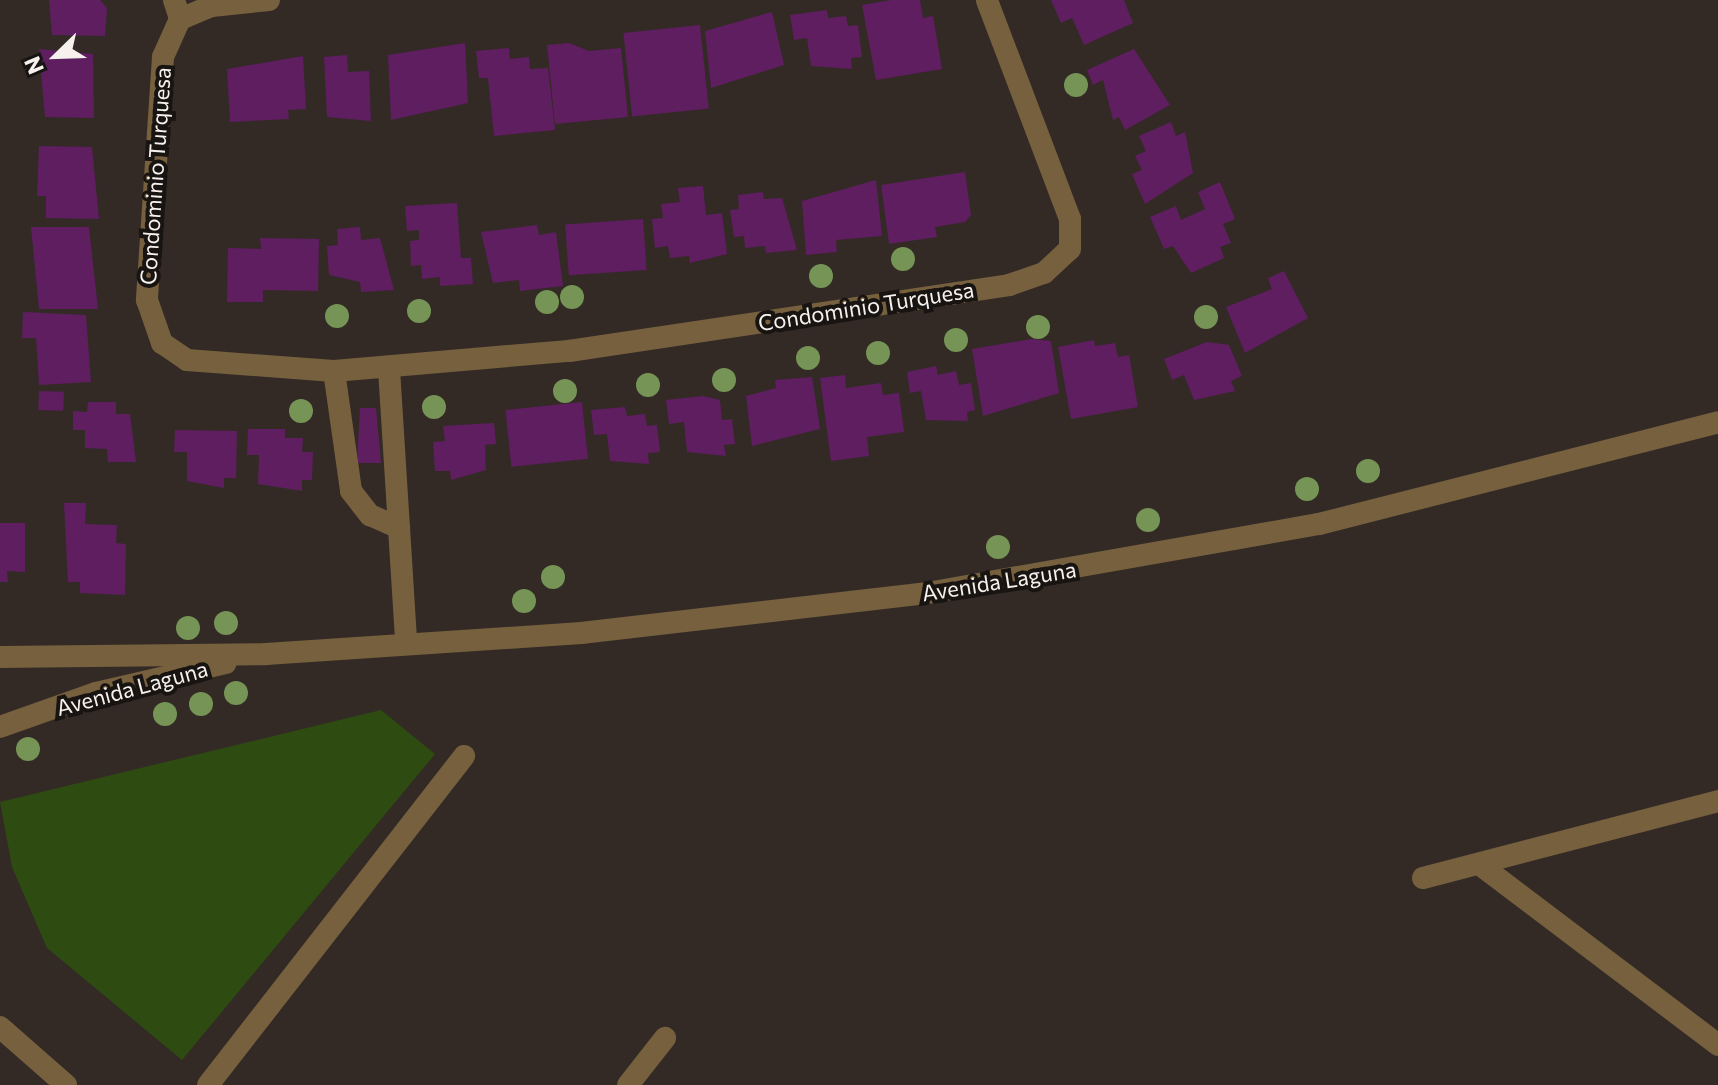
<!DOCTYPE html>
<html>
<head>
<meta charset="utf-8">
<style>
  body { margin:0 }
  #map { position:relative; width:1718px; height:1085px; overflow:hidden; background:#332a26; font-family:Commissioner,sans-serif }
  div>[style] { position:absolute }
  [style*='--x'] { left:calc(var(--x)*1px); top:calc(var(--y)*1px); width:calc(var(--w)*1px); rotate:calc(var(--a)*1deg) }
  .green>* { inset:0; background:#2e4c11 }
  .building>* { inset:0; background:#5e1e60; transform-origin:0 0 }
  .minor>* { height:22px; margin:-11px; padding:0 11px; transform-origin:11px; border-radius:11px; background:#76603e }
  .trees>* { width:24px; height:24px; margin:-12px; border-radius:50%; background:#769455 }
  span { translate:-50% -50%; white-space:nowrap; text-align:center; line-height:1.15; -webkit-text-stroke:8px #181412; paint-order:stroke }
  .street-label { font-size:22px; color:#f7f1ee }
  .north { position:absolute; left:16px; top:16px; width:80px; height:80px; -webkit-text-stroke:6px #181412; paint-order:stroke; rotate:247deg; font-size:22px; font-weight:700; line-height:32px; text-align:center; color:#f7f1ee }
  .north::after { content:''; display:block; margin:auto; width:28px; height:36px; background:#f7f1ee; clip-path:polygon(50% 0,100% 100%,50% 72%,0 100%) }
</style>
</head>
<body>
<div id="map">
  <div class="green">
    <div style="clip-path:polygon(381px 710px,435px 754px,182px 1060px,47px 948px,12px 867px,0 802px)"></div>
  </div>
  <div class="building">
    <div style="clip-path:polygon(49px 0,100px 0,107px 8px,105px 36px,52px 35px)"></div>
    <div style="clip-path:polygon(891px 0,920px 0,923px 18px,933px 16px,942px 69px,876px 80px,862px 5px)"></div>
    <div style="clip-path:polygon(1051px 0,1124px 0,1133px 23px,1084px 45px,1072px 18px,1061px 23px)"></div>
    <div style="clip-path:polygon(827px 10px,828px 18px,846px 16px,848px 26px,858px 25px,862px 57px,851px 58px,852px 69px,811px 66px,807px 38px,794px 40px,790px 15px)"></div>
    <div style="clip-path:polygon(772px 12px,784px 65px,711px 88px,705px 31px)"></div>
    <div style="left:700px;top:25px;width:84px;height:77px;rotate:84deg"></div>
    <div style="clip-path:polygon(465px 43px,468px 103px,391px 120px,388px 55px)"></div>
    <div style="clip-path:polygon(569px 43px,589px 51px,621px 48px,628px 117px,555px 124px,547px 45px)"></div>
    <div style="clip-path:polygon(509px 48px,510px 59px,529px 57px,530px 69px,548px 68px,555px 130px,494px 136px,488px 78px,479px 78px,476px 51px)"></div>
    <div style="clip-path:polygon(39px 49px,93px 54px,94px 118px,45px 117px)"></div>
    <div style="clip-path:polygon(1134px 49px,1170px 105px,1125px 130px,1119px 117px,1113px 120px,1103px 80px,1093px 85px,1087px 70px)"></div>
    <div style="clip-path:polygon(347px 55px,348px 72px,369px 71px,371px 121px,327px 117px,324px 57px)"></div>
    <div style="clip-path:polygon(303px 56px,306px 109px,288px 110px,289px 119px,230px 122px,227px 69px)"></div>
    <div style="clip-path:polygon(1171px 122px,1176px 136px,1185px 132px,1193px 173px,1145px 204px,1132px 174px,1142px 170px,1135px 156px,1146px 151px,1139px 136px)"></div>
    <div style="clip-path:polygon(39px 146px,92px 147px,99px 219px,46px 218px,46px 196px,37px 196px)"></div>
    <div style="clip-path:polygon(965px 172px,971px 215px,965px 222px,935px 227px,937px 237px,889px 244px,881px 185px)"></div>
    <div style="clip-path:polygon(876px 180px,882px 236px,836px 240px,837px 252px,806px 255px,802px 201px)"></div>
    <div style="clip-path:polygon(1220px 182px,1235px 219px,1223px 224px,1231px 243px,1220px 247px,1224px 258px,1191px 273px,1173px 246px,1164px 249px,1150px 217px,1176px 206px,1181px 220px,1205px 209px,1198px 192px)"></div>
    <div style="clip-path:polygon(703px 186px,706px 215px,722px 213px,727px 254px,690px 263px,689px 256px,670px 258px,668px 246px,655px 248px,652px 219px,663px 218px,661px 204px,680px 202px,678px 188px)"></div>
    <div style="clip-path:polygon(763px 192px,764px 199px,782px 198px,797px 250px,766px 253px,765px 246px,745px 248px,744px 236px,734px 237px,730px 210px,739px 209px,738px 195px)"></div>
    <div style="clip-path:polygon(457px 203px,461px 258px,471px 258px,473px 284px,440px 286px,440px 277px,422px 279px,421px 265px,411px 266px,410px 241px,419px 240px,419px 230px,407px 231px,405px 206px)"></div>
    <div style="left:643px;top:219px;width:51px;height:78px;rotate:86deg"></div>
    <div style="clip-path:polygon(537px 225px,539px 235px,556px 232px,563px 286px,520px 291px,519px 280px,493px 283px,481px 232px)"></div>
    <div style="clip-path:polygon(31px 227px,89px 227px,98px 309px,39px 309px)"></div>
    <div style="clip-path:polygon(360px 227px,361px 240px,380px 238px,394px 290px,361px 292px,360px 282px,329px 275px,327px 246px,338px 245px,337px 229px)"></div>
    <div style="clip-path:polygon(260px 238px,319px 239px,318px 291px,263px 290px,263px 302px,227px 302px,228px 248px,261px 249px)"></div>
    <div style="clip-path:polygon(1284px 271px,1308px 318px,1245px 353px,1226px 307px,1272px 289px,1268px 278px)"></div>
    <div style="clip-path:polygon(23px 312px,86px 315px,91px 382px,39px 385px,36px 338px,22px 338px)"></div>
    <div style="clip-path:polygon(1032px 339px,1051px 341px,1059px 393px,983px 416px,972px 349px)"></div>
    <div style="clip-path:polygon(1094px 340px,1095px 346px,1115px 343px,1118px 357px,1129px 355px,1138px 407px,1071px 419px,1058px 347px)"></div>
    <div style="clip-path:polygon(1207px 342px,1229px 345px,1242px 376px,1231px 381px,1235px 391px,1194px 400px,1184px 375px,1172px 380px,1164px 359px)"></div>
    <div style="clip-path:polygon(936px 366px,938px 375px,956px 371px,959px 385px,971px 383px,975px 410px,967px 412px,968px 421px,926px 420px,921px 391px,910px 393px,907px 372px)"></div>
    <div style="clip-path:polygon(845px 375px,846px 388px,881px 383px,883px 395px,899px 393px,904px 432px,867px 437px,869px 456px,831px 461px,820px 378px)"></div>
    <div style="clip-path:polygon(812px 377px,820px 429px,752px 446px,746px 396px,776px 388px,775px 380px)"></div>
    <div style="left:39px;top:391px;width:25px;height:19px;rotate:2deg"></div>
    <div style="clip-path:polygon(703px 396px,720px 400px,722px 420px,732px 419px,735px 444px,724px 445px,726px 456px,687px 452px,684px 422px,669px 424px,666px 400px)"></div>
    <div style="clip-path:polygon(88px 402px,116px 402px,116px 414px,130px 414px,136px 462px,108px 462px,107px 449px,85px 448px,85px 430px,73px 430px,73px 411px,87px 412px)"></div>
    <div style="left:582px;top:402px;width:57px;height:77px;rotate:84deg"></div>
    <div style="clip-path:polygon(625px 407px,627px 416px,645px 414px,647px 426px,657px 425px,660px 452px,648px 453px,649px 464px,610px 461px,607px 434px,594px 435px,591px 410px)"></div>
    <div style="clip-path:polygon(360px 408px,376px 408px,381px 463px,357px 463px)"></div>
    <div style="clip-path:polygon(494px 423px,496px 444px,485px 445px,486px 470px,451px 480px,450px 471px,435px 471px,433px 442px,445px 441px,443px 426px)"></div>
    <div style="clip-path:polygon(248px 429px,285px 429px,285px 438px,303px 438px,302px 452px,313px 452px,312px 480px,302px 480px,302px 491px,258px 484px,259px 455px,247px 455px)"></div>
    <div style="clip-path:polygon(175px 430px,237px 431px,236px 478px,224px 478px,224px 488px,187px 481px,187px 452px,174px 452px)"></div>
    <div style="clip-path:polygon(64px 503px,86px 503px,85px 524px,117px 525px,116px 543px,126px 544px,125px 595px,80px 593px,80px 582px,68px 582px)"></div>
    <div style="clip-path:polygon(0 523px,25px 523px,25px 572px,7px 571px,8px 582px,0 582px)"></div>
  </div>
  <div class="minor">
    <div style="--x:174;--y:0;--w:20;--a:72"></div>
    <div style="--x:269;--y:0;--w:58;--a:174.1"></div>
    <div style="--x:211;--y:6;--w:34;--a:157"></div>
    <div style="--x:180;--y:19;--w:42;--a:114.1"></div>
    <div style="--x:163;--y:57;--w:244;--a:93.8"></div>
    <div style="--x:147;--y:300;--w:46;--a:70.8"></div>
    <div style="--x:162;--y:343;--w:30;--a:34"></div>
    <div style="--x:187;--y:360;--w:147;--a:4.3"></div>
    <div style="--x:334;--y:371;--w:236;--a:-4.9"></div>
    <div style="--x:569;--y:351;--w:445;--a:-8.5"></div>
    <div style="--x:1009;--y:285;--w:37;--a:-19"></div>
    <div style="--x:1044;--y:273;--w:35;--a:-43"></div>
    <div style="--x:1070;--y:249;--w:30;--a:-90"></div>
    <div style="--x:1070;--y:219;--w:234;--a:-110.8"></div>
    <div style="--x:389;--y:369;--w:275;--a:86.4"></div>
    <div style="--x:334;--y:371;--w:121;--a:81.9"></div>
    <div style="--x:351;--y:491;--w:31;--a:52"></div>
    <div style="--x:370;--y:515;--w:32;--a:24"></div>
    <div style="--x:0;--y:657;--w:266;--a:-0.6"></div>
    <div style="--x:266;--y:654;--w:316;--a:-3.8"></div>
    <div style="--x:581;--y:633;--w:354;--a:-6.6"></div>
    <div style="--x:933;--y:592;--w:392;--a:-10"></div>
    <div style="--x:1319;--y:524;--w:412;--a:-14.3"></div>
    <div style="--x:0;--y:727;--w:102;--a:-19.5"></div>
    <div style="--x:96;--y:693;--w:133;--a:-13"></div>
    <div style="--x:1479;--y:864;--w:300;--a:37.1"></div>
    <div style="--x:1423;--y:878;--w:305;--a:-14.6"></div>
    <div style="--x:0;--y:1027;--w:88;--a:41.3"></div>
    <div style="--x:208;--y:1085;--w:417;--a:-52.1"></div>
    <div style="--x:628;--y:1085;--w:60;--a:-51.8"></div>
  </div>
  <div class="trees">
    <div style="left:1076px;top:85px"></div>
    <div style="left:903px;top:259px"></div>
    <div style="left:821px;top:276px"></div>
    <div style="left:572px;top:297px"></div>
    <div style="left:547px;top:302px"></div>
    <div style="left:419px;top:311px"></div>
    <div style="left:337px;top:316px"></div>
    <div style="left:1206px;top:317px"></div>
    <div style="left:1038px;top:327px"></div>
    <div style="left:956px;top:340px"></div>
    <div style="left:878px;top:353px"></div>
    <div style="left:808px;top:358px"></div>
    <div style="left:724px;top:380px"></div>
    <div style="left:648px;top:385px"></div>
    <div style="left:565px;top:391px"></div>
    <div style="left:434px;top:407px"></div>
    <div style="left:301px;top:411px"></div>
    <div style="left:1368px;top:471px"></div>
    <div style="left:1307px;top:489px"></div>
    <div style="left:1148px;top:520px"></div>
    <div style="left:998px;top:547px"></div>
    <div style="left:553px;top:577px"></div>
    <div style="left:524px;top:601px"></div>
    <div style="left:226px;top:623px"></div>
    <div style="left:188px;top:628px"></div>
    <div style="left:236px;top:693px"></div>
    <div style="left:201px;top:704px"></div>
    <div style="left:165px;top:714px"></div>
    <div style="left:28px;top:749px"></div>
  </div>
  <div class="street-label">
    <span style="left:155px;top:176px;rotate:-86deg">Condominio Turquesa</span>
    <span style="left:866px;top:306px;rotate:-9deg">Condominio Turquesa</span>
    <span style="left:999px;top:581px;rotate:-9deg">Avenida Laguna</span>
    <span style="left:132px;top:688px;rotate:-15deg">Avenida Laguna</span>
  </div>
  <div class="north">N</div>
</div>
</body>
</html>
